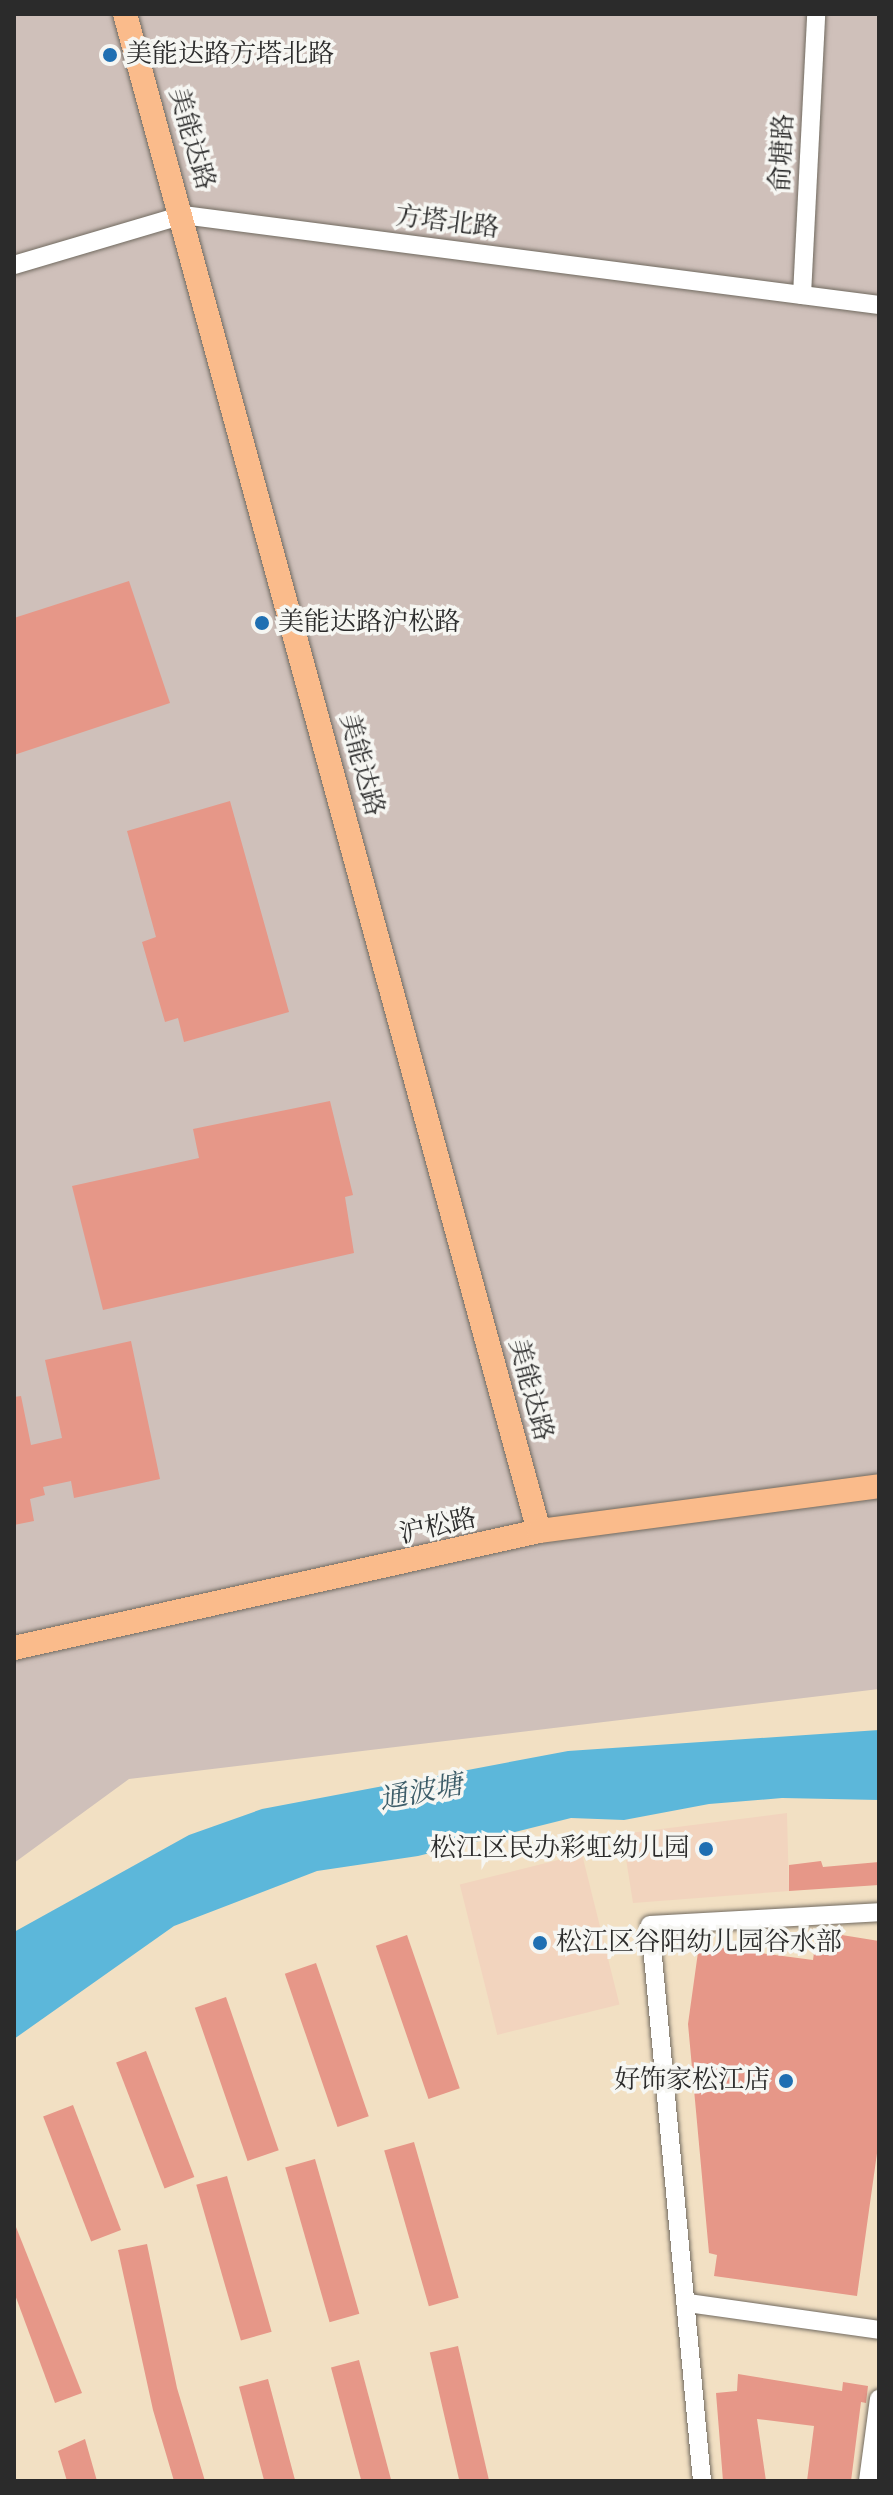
<!DOCTYPE html>
<html>
<head>
<meta charset="utf-8">
<style>
  body { margin:0 }
  #map { position:relative; width:893px; height:2495px; overflow:hidden; background:#f2e0c3; font-family:"Libre Bodoni","Noto Serif SC",serif }
  div>[style] { position:absolute }
  [style*='--x'] { left:calc(var(--x)*1px); top:calc(var(--y)*1px); width:calc(var(--w)*1px); rotate:calc(var(--a)*1deg) }
  .built>* { inset:0; background:#f2d4be; transform-origin:0 0 }
  .industrial>* { inset:0; background:#cfc0ba }
  .water>* { inset:0; background:#5cb7da }
  .building>* { inset:0; background:#e69788; transform-origin:0 0 }
  .roads { filter:drop-shadow(0 0 2px #716a60) drop-shadow(0 0 2px #716a60) }
  .minor>* { height:18px; margin:-9px; padding:0 9px; transform-origin:9px; border-radius:9px; background:#fff }
  .major>* { height:24px; margin:-12px; padding:0 12px; transform-origin:12px; border-radius:12px; background:#fabb8b }
  .dots>* { width:22px; height:22px; translate:-50% -50%; box-sizing:border-box; border:4px solid #f6f6f2; border-radius:50% }
  span { translate:-50% -50%; white-space:nowrap; text-align:center; line-height:1.15; -webkit-text-stroke:7px #f6f6f2; paint-order:stroke }
  .poi-label { font-size:26px; color:#2b2b2b }
  .left { translate:0 -50%; text-align:left }
  .right { translate:-100% -50%; text-align:right }
  .street-label { font-size:26px; color:#2b2b2b }
  .water-label { font-size:28px; color:#3c5c68; font-style:italic }
  .frame { position:absolute; inset:0; border:16px solid #2b2b2b; pointer-events:none }
</style>
</head>
<body>
<div id="map">
  <div class="built">
    <div style="clip-path:polygon(787px 1813px,789px 1891px,633px 1903px,622px 1834px)"></div>
    <div style="left:582px;top:1854px;width:155px;height:126px;rotate:76deg"></div>
  </div>
  <div class="industrial">
    <div style="clip-path:polygon(14px 14px,879px 14px,879px 1689px,129px 1779px,14px 1863px)"></div>
  </div>
  <div class="water">
    <div style="clip-path:polygon(879px 1730px,879px 1800px,782px 1798px,709px 1804px,624px 1820px,571px 1818px,418px 1856px,317px 1871px,174px 1926px,14px 2039px,14px 1932px,189px 1835px,262px 1809px,568px 1751px)"></div>
  </div>
  <div class="building">
    <div style="clip-path:polygon(129px 581px,170px 703px,14px 755px,14px 618px)"></div>
    <div style="clip-path:polygon(230px 801px,289px 1012px,184px 1042px,178px 1018px,165px 1022px,142px 942px,156px 937px,127px 831px)"></div>
    <div style="clip-path:polygon(330px 1101px,353px 1195px,345px 1197px,354px 1253px,103px 1310px,72px 1186px,199px 1158px,193px 1129px)"></div>
    <div style="clip-path:polygon(131px 1341px,160px 1479px,74px 1498px,71px 1481px,43px 1487px,45px 1495px,30px 1499px,34px 1521px,14px 1525px,14px 1397px,21px 1396px,31px 1445px,62px 1438px,45px 1360px)"></div>
    <div style="clip-path:polygon(821px 1861px,823px 1867px,879px 1862px,879px 1885px,789px 1891px,789px 1865px)"></div>
    <div style="clip-path:polygon(817px 1931px,879px 1941px,879px 2139px,857px 2296px,714px 2276px,717px 2255px,709px 2253px,688px 2024px,699px 1945px,813px 1960px)"></div>
    <div style="left:407px;top:1935px;width:162px;height:33px;rotate:71deg"></div>
    <div style="left:316px;top:1963px;width:162px;height:33px;rotate:71deg"></div>
    <div style="left:226px;top:1997px;width:162px;height:33px;rotate:71deg"></div>
    <div style="left:146px;top:2051px;width:135px;height:32px;rotate:69deg"></div>
    <div style="left:73px;top:2105px;width:134px;height:32px;rotate:69deg"></div>
    <div style="left:414px;top:2142px;width:162px;height:31px;rotate:74deg"></div>
    <div style="left:315px;top:2159px;width:161px;height:31px;rotate:74deg"></div>
    <div style="left:227px;top:2176px;width:162px;height:32px;rotate:74deg"></div>
    <div style="clip-path:polygon(14px 2222px,82px 2393px,55px 2403px,14px 2292px)"></div>
    <div style="clip-path:polygon(147px 2244px,177px 2388px,205px 2481px,174px 2481px,153px 2410px,118px 2250px)"></div>
    <div style="left:458px;top:2346px;width:138px;height:29px;rotate:77deg"></div>
    <div style="left:359px;top:2360px;width:125px;height:29px;rotate:75deg"></div>
    <div style="clip-path:polygon(738px 2374px,842px 2391px,843px 2382px,868px 2386px,866px 2403px,861px 2402px,851px 2481px,807px 2481px,814px 2426px,757px 2419px,766px 2481px,723px 2481px,716px 2393px,737px 2391px)"></div>
    <div style="left:268px;top:2379px;width:106px;height:30px;rotate:75deg"></div>
    <div style="clip-path:polygon(85px 2439px,97px 2481px,67px 2481px,58px 2451px)"></div>
  </div>
  <div class="roads">
    <div class="minor">
      <div style="--x:14;--y:265;--w:176;--a:-16.5"></div>
      <div style="--x:183;--y:215;--w:702;--a:7.37"></div>
      <div style="--x:802;--y:295;--w:281;--a:-87.1"></div>
      <div style="--x:688;--y:2303;--w:193;--a:8"></div>
      <div style="--x:702;--y:2481;--w:558;--a:-95.34"></div>
      <div style="--x:650;--y:1925;--w:229;--a:-3.2"></div>
      <div style="--x:868;--y:2481;--w:83;--a:-82.4"></div>
    </div>
    <div class="major">
      <div style="--x:125;--y:14;--w:1572;--a:74.74"></div>
      <div style="--x:14;--y:1648;--w:538;--a:-12.56"></div>
      <div style="--x:539;--y:1531;--w:343;--a:-7.5"></div>
    </div>
  </div>
  <div class="dots">
    <div style="left:110px;top:55px;background:#1f6fb2"></div>
    <div style="left:262px;top:623px;background:#1f6fb2"></div>
    <div style="left:706px;top:1849px;background:#1f6fb2"></div>
    <div style="left:540px;top:1943px;background:#1f6fb2"></div>
    <div style="left:786px;top:2081px;background:#1f6fb2"></div>
  </div>
  <div class="poi-label">
    <span class="left" style="left:126px;top:55px">美能达路方塔北路</span>
    <span class="left" style="left:278px;top:623px">美能达路沪松路</span>
    <span class="right" style="left:690px;top:1849px">松江区民办彩虹幼儿园</span>
    <span class="left" style="left:556px;top:1943px">松江区谷阳幼儿园谷水部</span>
    <span class="right" style="left:770px;top:2081px">好饰家松江店</span>
  </div>
  <div class="street-label">
    <span style="left:191px;top:139px;rotate:74deg">美能达路</span>
    <span style="left:783px;top:153px;rotate:-87deg">俞塘路</span>
    <span style="left:447px;top:223px;rotate:7deg">方塔北路</span>
    <span style="left:361px;top:765px;rotate:75deg">美能达路</span>
    <span style="left:530px;top:1390px;rotate:75deg">美能达路</span>
    <span style="left:438px;top:1527px;rotate:-13deg">沪松路</span>
  </div>
  <div class="water-label">
    <span style="left:421px;top:1793px;rotate:-11deg">通波塘</span>
  </div>
  <div class="frame"></div>
</div>
</body>
</html>
